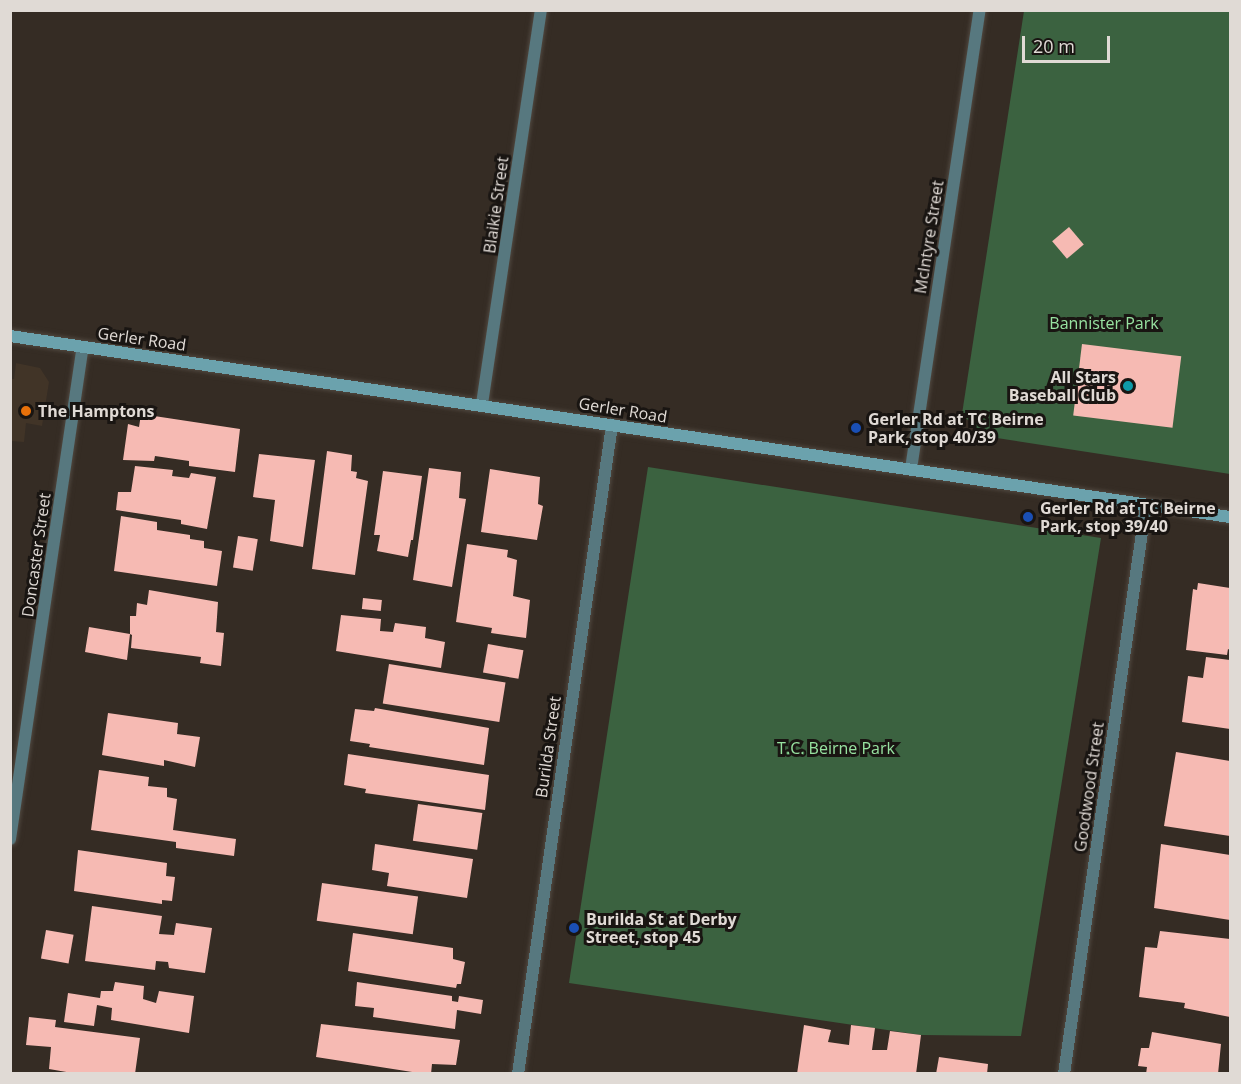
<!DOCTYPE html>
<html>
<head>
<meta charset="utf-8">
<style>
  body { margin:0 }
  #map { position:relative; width:1241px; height:1084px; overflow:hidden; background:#352c24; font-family:"Open Sans",sans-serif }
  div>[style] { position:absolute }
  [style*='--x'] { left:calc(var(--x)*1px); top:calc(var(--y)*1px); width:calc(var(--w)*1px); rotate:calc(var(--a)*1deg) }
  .built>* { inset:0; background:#413427 }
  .green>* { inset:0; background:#3b6240 }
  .building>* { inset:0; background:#f6bab3; transform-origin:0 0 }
  .roads { filter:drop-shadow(0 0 2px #504840) drop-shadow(0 0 2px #504840) }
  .street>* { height:12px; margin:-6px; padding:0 6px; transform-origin:6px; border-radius:6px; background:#57787f }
  .secondary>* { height:12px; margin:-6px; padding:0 6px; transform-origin:6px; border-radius:6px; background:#6ba2ad }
  .dots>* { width:16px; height:16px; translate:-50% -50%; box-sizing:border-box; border:3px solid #191512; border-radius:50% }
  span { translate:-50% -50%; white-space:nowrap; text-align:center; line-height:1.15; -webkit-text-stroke:6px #191512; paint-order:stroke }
  .street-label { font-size:16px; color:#e0dad5 }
  .park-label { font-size:16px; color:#97e2a0 }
  .poi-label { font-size:16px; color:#e0dad5; font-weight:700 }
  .right { translate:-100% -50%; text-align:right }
  .left { translate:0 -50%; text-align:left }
  .frame { position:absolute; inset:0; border:12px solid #e0dad5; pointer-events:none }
  .scale { position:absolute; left:1022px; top:36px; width:88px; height:27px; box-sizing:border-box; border:3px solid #e0dad5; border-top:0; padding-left:8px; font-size:18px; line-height:21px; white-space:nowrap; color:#e0dad5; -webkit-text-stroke:4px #191512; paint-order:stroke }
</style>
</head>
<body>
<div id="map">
  <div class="built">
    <div style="clip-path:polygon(16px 363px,40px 368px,49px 382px,42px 426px,26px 423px,24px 442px,11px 441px,11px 379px,14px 379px)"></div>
  </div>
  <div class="green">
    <div style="clip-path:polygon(1024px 11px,1230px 11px,1230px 474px,984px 436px,962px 414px)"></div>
    <div style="clip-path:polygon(648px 467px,1101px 538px,1021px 1036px,921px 1035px,569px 983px)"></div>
  </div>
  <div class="building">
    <div style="left:1069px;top:227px;width:23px;height:22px;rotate:50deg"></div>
    <div style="left:1082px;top:344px;width:100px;height:72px;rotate:7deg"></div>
    <div style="clip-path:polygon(141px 414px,240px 429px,235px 472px,189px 466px,189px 461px,155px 456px,154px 461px,123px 460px,128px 424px,139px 427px)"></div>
    <div style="clip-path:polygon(327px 451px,352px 455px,351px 471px,357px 472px,356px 478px,368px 481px,355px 575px,312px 569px)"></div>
    <div style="clip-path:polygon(259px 454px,315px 460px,303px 547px,270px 541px,275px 500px,253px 497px)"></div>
    <div style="clip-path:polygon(135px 466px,173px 470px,172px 476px,189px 478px,191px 473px,216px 477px,207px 529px,181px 524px,181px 520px,116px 510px,118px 492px,131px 492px)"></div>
    <div style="clip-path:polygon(429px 468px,461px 472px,459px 498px,466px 499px,452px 587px,413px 580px)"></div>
    <div style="clip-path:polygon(490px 469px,540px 477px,538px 504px,543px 506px,537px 540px,481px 532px)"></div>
    <div style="clip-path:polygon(383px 471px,422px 476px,413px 540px,411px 540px,408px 557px,377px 551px,380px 535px,374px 535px)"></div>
    <div style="clip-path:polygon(121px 516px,157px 522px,157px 530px,190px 535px,190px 539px,204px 541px,204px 548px,222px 551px,217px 586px,114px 571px)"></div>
    <div style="left:238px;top:536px;width:20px;height:32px;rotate:9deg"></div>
    <div style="clip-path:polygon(467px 544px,508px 550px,507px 557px,517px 560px,513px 596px,530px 600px,526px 638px,491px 633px,492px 628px,456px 622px)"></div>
    <div style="clip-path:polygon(1198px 583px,1230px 588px,1230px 650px,1228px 649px,1227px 655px,1186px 650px,1193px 589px,1197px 590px)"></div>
    <div style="clip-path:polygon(149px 590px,218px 602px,216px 632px,224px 633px,221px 666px,200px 663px,201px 657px,131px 648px,132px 635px,130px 634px,127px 660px,85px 652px,89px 627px,130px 634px,130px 616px,136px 616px,137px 603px,147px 605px)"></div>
    <div style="left:363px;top:598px;width:19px;height:11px;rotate:6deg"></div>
    <div style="clip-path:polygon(341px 615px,381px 619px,380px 631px,393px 632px,395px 623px,426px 627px,425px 638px,445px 642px,441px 668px,336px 651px)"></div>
    <div style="left:488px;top:644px;width:36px;height:29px;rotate:10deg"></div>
    <div style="clip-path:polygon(1206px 657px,1230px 660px,1230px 729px,1182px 722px,1188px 676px,1203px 678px)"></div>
    <div style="left:389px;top:664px;width:118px;height:40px;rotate:9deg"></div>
    <div style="clip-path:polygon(375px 708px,489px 728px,484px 765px,369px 747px,370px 744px,350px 741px,355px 709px,374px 711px)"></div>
    <div style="clip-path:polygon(108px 713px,178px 723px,177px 734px,200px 737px,195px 767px,164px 760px,164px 766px,102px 755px)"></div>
    <div style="clip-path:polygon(1176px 752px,1230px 761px,1230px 836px,1164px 826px)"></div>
    <div style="clip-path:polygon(348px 754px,489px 775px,485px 810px,365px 793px,366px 789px,344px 785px)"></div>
    <div style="clip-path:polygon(99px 770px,149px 777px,148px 786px,167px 788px,167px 797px,177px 799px,173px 830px,236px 839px,234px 856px,176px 848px,176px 842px,91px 830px)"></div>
    <div style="left:418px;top:804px;width:65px;height:37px;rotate:8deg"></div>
    <div style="clip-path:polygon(375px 844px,473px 859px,467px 898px,387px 886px,389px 873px,372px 870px)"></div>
    <div style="clip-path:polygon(1161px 844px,1230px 855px,1230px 920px,1154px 908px)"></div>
    <div style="clip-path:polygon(78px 850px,167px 863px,166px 876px,175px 877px,172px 901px,162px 900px,162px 904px,74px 891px)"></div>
    <div style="left:322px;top:883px;width:97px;height:38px;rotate:8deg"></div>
    <div style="clip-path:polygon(92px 906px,162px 916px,159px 934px,174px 935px,176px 923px,212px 928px,205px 973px,169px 968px,168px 962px,156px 961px,155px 970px,85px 961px)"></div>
    <div style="left:46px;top:930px;width:28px;height:29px;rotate:10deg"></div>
    <div style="clip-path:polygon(1160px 931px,1230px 939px,1230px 1017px,1184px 1008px,1185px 1003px,1139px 997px,1145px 947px,1157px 948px)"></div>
    <div style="clip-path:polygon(353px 933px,453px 948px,453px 959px,465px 962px,461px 984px,457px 984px,456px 988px,348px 971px)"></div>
    <div style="clip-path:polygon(115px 982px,144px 986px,143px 999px,156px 1003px,159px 991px,194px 996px,189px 1033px,111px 1020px,112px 1008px,97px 1005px,94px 1026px,64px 1022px,68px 993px,100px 998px,101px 991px,113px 991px)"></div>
    <div style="clip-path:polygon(357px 982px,452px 996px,452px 1001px,458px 1002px,459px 996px,483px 1000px,481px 1014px,457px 1010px,455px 1029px,373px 1017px,374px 1008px,355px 1006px)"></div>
    <div style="clip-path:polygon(29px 1017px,56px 1020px,55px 1027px,140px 1038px,135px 1074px,78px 1074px,49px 1069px,51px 1047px,26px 1045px)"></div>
    <div style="clip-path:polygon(321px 1024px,460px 1040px,456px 1065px,432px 1064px,431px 1074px,425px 1074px,316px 1057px)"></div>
    <div style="clip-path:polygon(804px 1025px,831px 1030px,828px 1042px,849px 1045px,851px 1025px,875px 1028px,872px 1050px,887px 1050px,890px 1031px,921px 1035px,916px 1074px,797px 1074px)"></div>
    <div style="clip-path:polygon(1152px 1032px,1221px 1044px,1218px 1074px,1146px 1074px,1147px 1067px,1138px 1066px,1141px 1048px,1149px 1048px)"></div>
    <div style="clip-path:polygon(939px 1057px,988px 1064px,987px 1074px,936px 1074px)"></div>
  </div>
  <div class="roads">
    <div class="street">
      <div style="--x:482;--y:404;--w:398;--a:-81.5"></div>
      <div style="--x:911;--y:469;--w:464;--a:-81.5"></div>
      <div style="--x:10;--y:839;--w:497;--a:-81.6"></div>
      <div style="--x:518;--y:1074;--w:656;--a:-81.76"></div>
      <div style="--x:1064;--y:1074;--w:575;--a:-81.8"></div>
    </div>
    <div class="secondary">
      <div style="--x:10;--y:336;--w:1233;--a:8.44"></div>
    </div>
  </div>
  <div class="dots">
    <div style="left:1128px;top:386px;background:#0f9aa8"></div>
    <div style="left:26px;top:411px;background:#e8710a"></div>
    <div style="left:856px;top:428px;background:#1a4fb4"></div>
    <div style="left:1028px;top:517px;background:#1a4fb4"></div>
    <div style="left:574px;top:928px;background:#1a4fb4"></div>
  </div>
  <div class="street-label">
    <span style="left:496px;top:205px;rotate:-82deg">Blaikie Street</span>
    <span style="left:929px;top:237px;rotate:-81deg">McIntyre Street</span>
    <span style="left:142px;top:339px;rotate:8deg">Gerler Road</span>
    <span style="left:623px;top:410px;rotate:9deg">Gerler Road</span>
    <span style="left:36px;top:555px;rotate:-82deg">Doncaster Street</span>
    <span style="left:548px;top:747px;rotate:-82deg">Burilda Street</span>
    <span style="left:1089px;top:787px;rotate:-82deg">Goodwood Street</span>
  </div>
  <div class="park-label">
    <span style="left:1104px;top:323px">Bannister Park</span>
    <span style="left:836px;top:748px">T.C. Beirne Park</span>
  </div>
  <div class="poi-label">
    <span class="right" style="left:1116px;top:386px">All Stars<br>Baseball Club</span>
    <span class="left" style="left:38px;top:411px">The Hamptons</span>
    <span class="left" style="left:868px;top:428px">Gerler Rd at TC Beirne<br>Park, stop 40/39</span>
    <span class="left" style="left:1040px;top:517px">Gerler Rd at TC Beirne<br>Park, stop 39/40</span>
    <span class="left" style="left:586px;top:928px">Burilda St at Derby<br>Street, stop 45</span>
  </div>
  <div class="frame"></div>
  <div class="scale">20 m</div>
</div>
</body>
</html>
